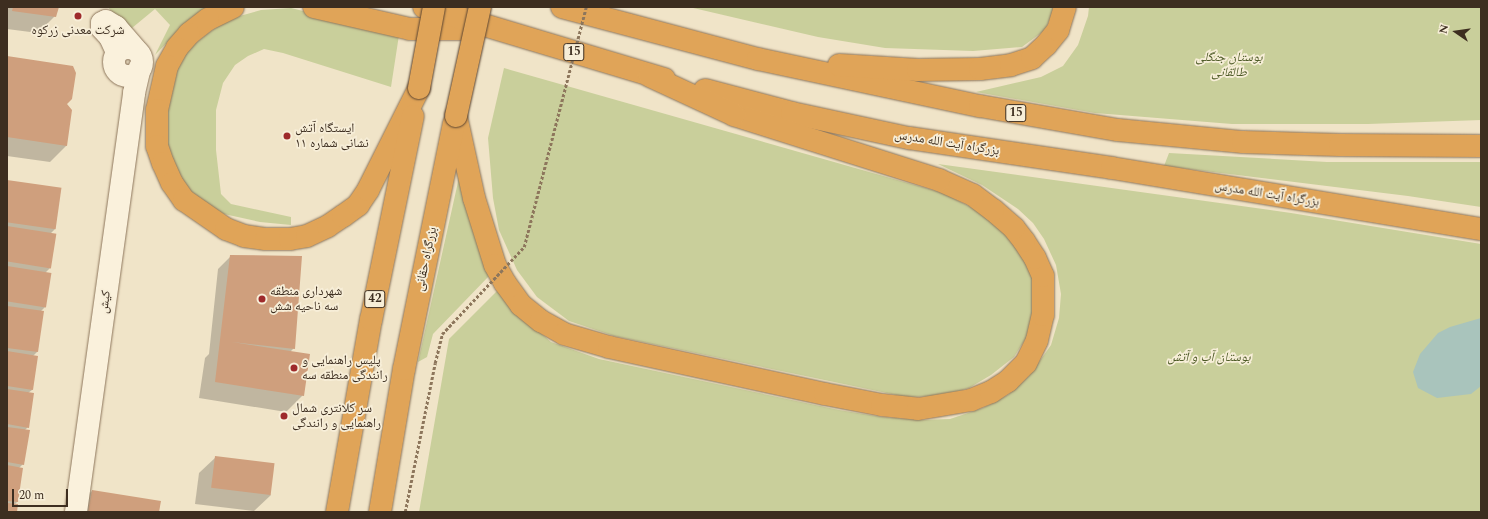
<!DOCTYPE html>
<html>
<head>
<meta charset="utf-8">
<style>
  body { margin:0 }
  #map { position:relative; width:1488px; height:519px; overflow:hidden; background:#f0e4c8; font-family:Spectral,"Noto Naskh Arabic",serif }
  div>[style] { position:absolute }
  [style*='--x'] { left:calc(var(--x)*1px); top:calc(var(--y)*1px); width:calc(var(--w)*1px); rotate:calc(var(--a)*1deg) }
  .green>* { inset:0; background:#c9cf9b }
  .water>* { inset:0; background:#a9c4bc }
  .shadow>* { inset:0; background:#0003 }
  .building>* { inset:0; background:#cf9f7d; transform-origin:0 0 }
  .path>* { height:2.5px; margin-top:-1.25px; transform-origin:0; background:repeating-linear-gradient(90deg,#8d765c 0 3px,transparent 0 5px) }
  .roads { filter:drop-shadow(0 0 1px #8d765c) drop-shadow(0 0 1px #8d765c) }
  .minor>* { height:22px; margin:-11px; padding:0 11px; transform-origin:11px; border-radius:11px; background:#faf1dc }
  .minor>.ring { margin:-11px; padding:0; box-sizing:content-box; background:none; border:22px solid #faf1dc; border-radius:50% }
  .highway>* { height:22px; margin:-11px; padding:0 11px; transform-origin:11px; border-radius:11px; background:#e0a458 }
  .path-bridge>* { height:2.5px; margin-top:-1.25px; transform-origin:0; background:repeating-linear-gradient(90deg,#8d765c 0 3px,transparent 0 5px) }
  .bridges { filter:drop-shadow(0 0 1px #5b4430) drop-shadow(0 0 1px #5b4430) }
  .highway-bridge>* { height:22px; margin:-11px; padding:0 11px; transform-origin:11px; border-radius:11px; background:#e0a458 }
  .dots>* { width:11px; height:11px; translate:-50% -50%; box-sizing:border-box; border:2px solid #f7eed8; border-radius:50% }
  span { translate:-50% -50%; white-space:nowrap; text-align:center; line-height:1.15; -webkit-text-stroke:3.5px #f7eed8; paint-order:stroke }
  .shield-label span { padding:1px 3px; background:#f7eed8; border:1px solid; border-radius:3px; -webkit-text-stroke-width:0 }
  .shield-label { font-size:12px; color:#3d2e20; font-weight:700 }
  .poi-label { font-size:13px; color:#3d2e20 }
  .left { translate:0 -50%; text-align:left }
  .park-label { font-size:13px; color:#4d5a26; font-style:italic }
  .street-label { font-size:13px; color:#3d2e20 }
  .frame { position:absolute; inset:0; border:8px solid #3d2e20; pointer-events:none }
  .north { position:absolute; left:1436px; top:12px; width:40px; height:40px; -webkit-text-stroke:3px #f7eed8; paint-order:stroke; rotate:283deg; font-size:11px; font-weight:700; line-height:16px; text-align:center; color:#3d2e20 }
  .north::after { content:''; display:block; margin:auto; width:14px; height:18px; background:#3d2e20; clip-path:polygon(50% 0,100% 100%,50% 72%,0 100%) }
  .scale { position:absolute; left:12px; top:489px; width:56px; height:18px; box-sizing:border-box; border:2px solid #3d2e20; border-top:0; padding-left:5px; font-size:12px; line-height:14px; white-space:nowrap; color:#3d2e20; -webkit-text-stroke:3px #f7eed8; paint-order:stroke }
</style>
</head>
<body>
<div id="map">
  <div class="green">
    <div style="clip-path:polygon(108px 7px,208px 7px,191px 18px,155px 55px,170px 25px,155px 9px,132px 28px,118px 19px)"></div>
    <div style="clip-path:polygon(689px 7px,1055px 7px,1045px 30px,1022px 47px,973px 51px,885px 48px,818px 37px)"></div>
    <div style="clip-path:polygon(1089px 7px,1481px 7px,1481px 120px,1368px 124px,1232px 124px,1095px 113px,976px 92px,1041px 77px,1063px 66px,1078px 45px,1088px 16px)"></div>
    <div style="clip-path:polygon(291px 8px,399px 35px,391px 87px,283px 53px,264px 49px,248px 56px,235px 65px,223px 83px,216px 110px,216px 150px,221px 194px,231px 204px,291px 217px,291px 225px,260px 222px,224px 214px,203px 204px,184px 186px,166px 143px,164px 110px,178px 66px,191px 47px,207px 34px,229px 19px,261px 10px)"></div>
    <div style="clip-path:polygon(504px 68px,943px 193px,984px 214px,1015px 239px,1034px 267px,1032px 313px,1028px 335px,1014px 357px,991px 375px,969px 388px,943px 396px,906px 397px,614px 336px,569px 321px,537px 297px,517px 270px,499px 230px,493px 198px,488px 138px)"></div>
    <div style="clip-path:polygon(1169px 153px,1327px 162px,1481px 162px,1481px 207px,1408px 196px,1164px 166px)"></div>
    <div style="clip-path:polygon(938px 164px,1291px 213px,1481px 244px,1481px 512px,419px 512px,449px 339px,499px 289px,519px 314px,551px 342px,599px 359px,839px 410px,882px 417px,922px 420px,950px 419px,983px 408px,1008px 395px,1029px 376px,1051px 345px,1059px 318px,1061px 294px,1056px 265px,1044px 239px,1033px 223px,1018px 209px,982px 185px)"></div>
    <div style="clip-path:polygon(460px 173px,489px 276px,433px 334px,427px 357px,418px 362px)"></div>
  </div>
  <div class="water">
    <div style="clip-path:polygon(1481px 318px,1481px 386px,1471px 394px,1437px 398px,1418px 388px,1413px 372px,1420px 354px,1438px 333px,1450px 327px)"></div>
  </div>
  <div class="shadow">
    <div style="clip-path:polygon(7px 7px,58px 7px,55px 16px,38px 33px,7px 29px)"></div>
    <div style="clip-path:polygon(7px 57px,66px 104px,71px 110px,66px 146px,50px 162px,7px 156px)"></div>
    <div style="clip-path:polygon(7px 181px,55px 229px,50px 234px,50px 268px,45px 273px,45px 307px,40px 312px,37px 352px,33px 356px,32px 390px,28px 393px,28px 427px,24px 431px,23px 464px,19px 468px,22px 469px,17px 502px,14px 505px,16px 512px,7px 512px)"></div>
    <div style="clip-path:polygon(231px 256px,294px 348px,290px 352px,303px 395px,286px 412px,199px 398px,205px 358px,209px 354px,218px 269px)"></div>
    <div style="clip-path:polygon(216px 457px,271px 495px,254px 511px,195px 504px,199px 473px)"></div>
    <div style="clip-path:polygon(92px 491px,158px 512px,75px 512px,76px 507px)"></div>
  </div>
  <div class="building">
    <div style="clip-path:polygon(13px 7px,59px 7px,56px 17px,12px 11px)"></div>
    <div style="clip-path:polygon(7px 56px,73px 66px,76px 73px,72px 99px,67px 104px,72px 110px,67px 146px,7px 137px)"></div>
    <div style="left:7px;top:180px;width:55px;height:42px;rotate:8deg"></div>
    <div style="left:7px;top:226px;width:50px;height:35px;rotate:9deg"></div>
    <div style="clip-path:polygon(230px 255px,302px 256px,295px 349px,232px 342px,310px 354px,304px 396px,215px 382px)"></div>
    <div style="left:7px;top:266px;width:45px;height:35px;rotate:9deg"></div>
    <div style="clip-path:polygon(7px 306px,44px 311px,38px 352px,7px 348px)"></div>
    <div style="clip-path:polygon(7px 351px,38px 356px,33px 390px,7px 386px)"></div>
    <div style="clip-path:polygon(7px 389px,34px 393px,29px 428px,7px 424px)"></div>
    <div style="clip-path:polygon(7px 427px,30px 430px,24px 465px,7px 462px)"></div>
    <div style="left:215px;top:456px;width:60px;height:32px;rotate:7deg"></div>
    <div style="clip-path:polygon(7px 465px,23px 468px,18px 502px,7px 501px)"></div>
    <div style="clip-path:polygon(92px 490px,161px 501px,159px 512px,88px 512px)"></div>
    <div style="clip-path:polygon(7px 503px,18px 504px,17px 512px,7px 512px)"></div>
  </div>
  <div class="path">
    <div style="--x:405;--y:512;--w:152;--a:-78.6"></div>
  </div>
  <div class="roads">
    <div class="minor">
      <div class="ring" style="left:114px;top:48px;width:6px;height:6px"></div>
      <div style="--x:117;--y:52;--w:17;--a:-115"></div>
      <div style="--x:110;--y:37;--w:12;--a:-132"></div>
      <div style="--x:102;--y:28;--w:5;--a:-90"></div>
      <div style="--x:102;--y:23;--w:4;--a:-27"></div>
      <div style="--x:106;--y:21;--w:12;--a:31"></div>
      <div style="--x:116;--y:27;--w:29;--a:49"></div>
      <div style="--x:76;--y:512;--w:423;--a:-82.1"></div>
      <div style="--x:134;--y:93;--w:26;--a:-77"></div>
    </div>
    <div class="highway">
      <div style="--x:233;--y:7;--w:28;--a:154"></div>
      <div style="--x:208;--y:19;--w:24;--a:142"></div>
      <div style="--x:189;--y:34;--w:18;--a:131"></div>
      <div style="--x:177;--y:48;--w:21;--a:119"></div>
      <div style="--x:167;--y:66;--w:45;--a:102.8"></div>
      <div style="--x:157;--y:110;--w:36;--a:90"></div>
      <div style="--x:157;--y:146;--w:18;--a:71"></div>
      <div style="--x:163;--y:163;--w:22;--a:66"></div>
      <div style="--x:172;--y:183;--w:21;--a:55"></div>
      <div style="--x:184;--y:200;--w:51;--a:34.6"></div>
      <div style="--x:226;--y:229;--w:19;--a:21"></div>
      <div style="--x:244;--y:236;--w:22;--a:8"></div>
      <div style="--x:266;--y:239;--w:24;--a:0"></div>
      <div style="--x:290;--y:239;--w:17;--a:-10"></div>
      <div style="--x:307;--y:236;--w:23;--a:-25"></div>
      <div style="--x:328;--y:226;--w:18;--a:-34"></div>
      <div style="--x:343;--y:216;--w:19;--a:-36"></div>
      <div style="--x:358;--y:205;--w:18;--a:-56"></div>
      <div style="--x:368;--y:190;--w:114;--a:-63.4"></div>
      <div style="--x:314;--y:7;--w:98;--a:12.9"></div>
      <div style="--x:410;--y:29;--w:64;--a:0"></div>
      <div style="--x:424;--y:7;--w:251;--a:16.7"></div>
      <div style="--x:562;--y:7;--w:203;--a:14.9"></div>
      <div style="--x:758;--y:59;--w:227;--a:12"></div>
      <div style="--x:980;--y:106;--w:140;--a:9.9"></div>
      <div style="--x:1118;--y:130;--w:126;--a:5.5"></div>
      <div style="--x:1243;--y:142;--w:97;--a:1.8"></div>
      <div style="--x:1340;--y:145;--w:141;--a:0.4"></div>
      <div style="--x:839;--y:65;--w:79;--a:3.6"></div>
      <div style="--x:918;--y:70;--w:62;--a:-0.9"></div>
      <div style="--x:980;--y:69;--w:31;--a:-7"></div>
      <div style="--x:1011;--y:65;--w:22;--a:-18"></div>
      <div style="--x:1032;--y:58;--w:19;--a:-43"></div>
      <div style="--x:1046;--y:45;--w:19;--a:-51"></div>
      <div style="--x:1058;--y:30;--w:24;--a:-73"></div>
      <div style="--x:705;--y:90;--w:90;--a:14.8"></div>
      <div style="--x:792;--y:113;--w:120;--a:12.1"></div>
      <div style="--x:909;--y:138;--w:205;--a:8.4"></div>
      <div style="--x:1112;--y:168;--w:374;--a:9.4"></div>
      <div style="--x:456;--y:116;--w:84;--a:77.6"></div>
      <div style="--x:474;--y:198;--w:70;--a:72.6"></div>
      <div style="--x:495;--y:265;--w:21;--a:61"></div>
      <div style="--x:505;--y:283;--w:27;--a:54"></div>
      <div style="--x:521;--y:305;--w:26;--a:39"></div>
      <div style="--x:541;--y:321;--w:26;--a:29"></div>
      <div style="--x:564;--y:334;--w:47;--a:16.1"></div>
      <div style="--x:609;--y:347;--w:221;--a:12.3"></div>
      <div style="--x:825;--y:394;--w:58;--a:10.9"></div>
      <div style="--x:882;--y:405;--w:36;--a:6"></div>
      <div style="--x:918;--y:409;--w:54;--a:-9.6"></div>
      <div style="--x:971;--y:400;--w:22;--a:-22"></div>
      <div style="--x:991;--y:392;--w:20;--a:-33"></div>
      <div style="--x:1008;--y:381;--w:25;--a:-45"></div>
      <div style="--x:1026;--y:363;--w:25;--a:-64"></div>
      <div style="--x:1037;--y:340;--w:26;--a:-77"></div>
      <div style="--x:1043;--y:315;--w:39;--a:-90"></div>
      <div style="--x:1043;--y:276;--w:20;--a:-114"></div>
      <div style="--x:1035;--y:258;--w:20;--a:-123"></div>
      <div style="--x:1024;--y:241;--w:16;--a:-128"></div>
      <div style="--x:1014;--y:228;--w:28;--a:-139"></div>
      <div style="--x:993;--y:210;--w:25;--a:-143"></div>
      <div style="--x:973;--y:195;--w:37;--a:-156"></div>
      <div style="--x:939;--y:180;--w:215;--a:-162.4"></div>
      <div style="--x:734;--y:115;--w:93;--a:-155.1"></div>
      <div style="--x:337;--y:512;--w:195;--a:-80"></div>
      <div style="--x:371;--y:320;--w:208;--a:-78.4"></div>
      <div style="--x:380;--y:512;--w:145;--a:-80.5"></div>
      <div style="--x:404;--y:369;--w:250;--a:-78.5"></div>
    </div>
  </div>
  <div class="path-bridge">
    <div style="--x:435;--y:363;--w:30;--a:-76"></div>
    <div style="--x:442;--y:334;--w:120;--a:-46.7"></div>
    <div style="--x:524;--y:247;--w:248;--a:-75.5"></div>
  </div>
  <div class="bridges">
    <div class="highway-bridge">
      <div style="--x:419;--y:88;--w:82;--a:-79.5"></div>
      <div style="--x:456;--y:116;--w:112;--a:-77.6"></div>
    </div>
  </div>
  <div class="dots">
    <div style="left:78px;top:16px;background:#9e2a2b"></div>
    <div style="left:287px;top:136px;background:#9e2a2b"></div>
    <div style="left:262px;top:299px;background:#9e2a2b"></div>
    <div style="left:294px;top:368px;background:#9e2a2b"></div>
    <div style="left:284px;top:416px;background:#9e2a2b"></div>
  </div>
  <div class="shield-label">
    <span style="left:574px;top:52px">15</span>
    <span style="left:1016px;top:113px">15</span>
    <span style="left:375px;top:299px">42</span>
  </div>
  <div class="poi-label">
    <span style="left:78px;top:30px">شرکت معدنی زرکوه</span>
    <span class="left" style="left:295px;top:136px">ایستگاه آتش<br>نشانی شماره ۱۱</span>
    <span class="left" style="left:270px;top:299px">شهرداری منطقه<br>سه ناحیه شش</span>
    <span class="left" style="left:302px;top:368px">پلیس راهنمایی و<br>رانندگی منطقه سه</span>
    <span class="left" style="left:292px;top:416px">سر کلانتری شمال<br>راهنمایی و رانندگی</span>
  </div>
  <div class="park-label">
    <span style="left:1229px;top:65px">بوستان جنگلی<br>طالقانی</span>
    <span style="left:1209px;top:357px">بوستان آب و آتش</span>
  </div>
  <div class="street-label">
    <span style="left:947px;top:143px;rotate:9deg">بزرگراه آیت الله مدرس</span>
    <span style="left:1267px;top:194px;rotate:9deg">بزرگراه آیت الله مدرس</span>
    <span style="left:426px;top:259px;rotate:-78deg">بزرگراه حقانی</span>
    <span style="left:105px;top:302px;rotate:-82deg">کیش</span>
  </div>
  <div class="frame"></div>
  <div class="north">N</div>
  <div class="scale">20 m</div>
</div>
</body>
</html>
